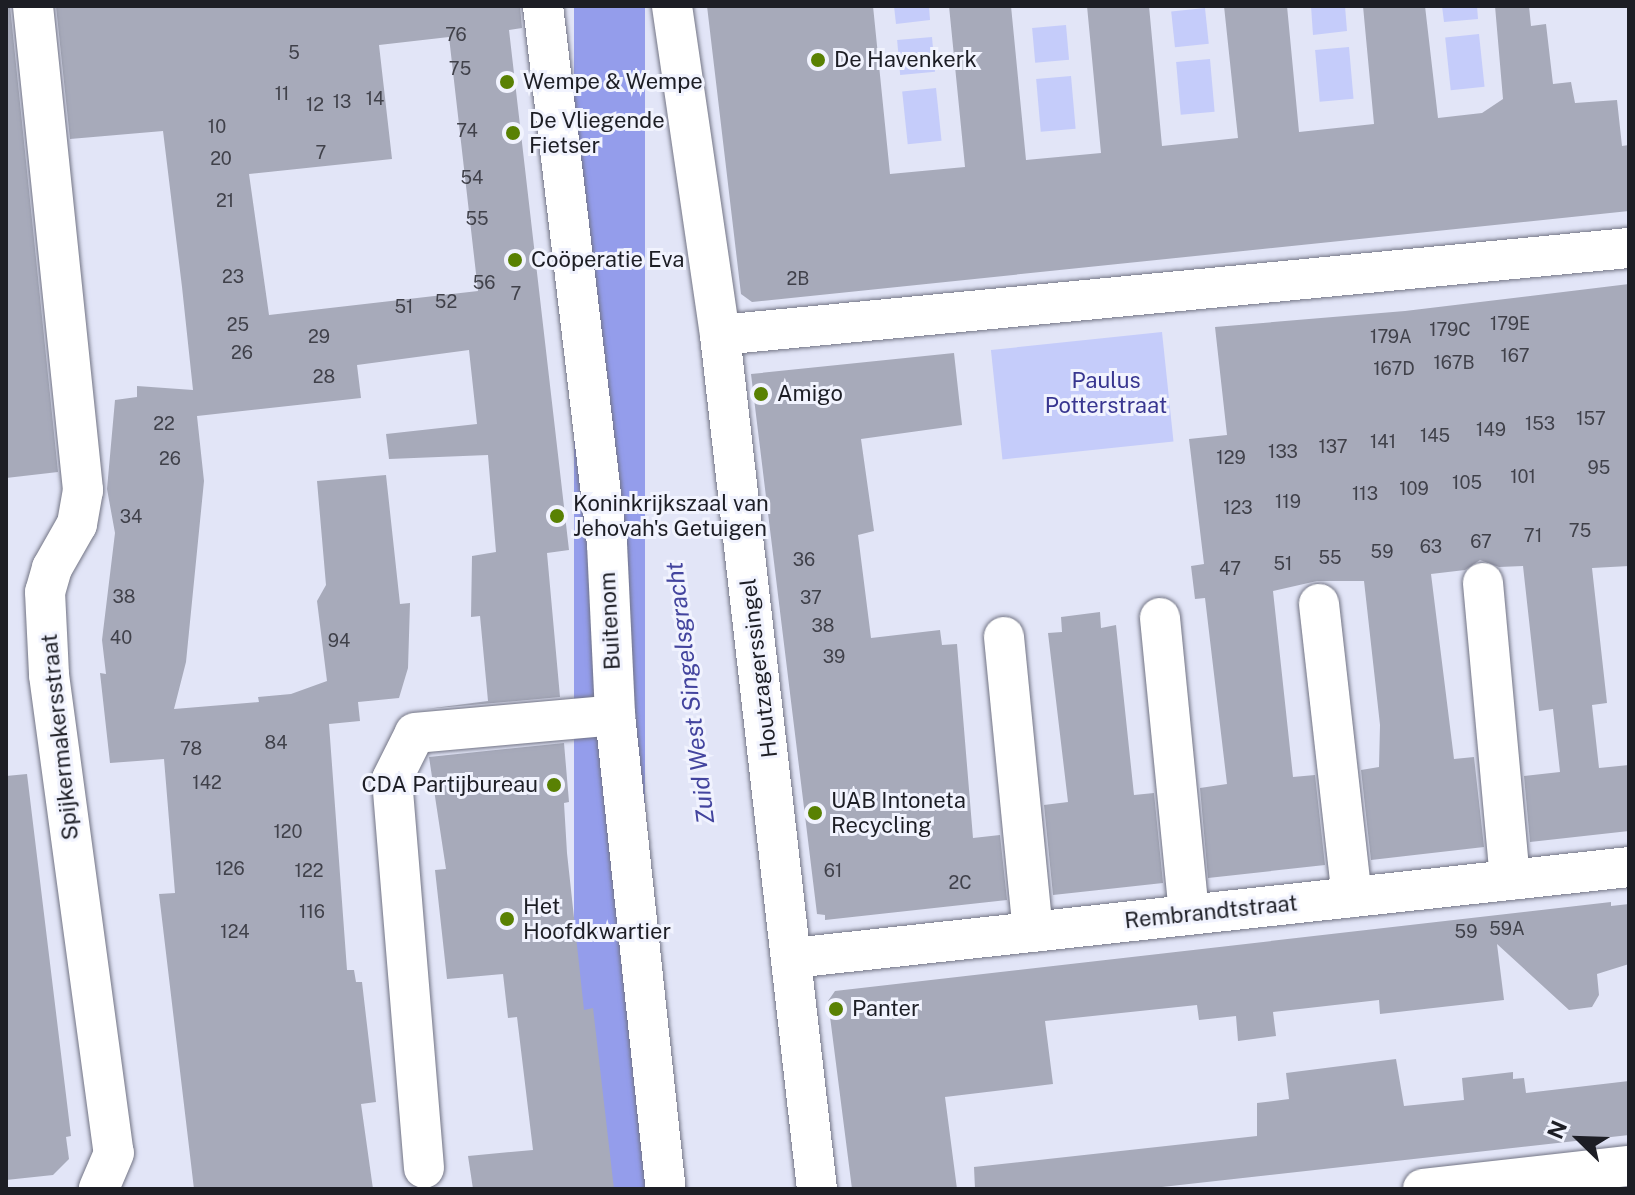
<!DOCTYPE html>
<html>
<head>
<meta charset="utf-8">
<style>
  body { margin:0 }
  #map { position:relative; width:1635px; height:1195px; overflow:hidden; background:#e2e5f7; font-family:"Public Sans",sans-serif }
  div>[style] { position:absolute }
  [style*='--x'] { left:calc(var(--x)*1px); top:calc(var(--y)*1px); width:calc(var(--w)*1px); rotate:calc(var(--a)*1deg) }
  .green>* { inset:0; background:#c5ccfa; transform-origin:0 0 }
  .water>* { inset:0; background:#949deb; transform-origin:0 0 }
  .building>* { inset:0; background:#a7aaba }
  .roads { filter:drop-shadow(0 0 2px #727484) drop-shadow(0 0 2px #727484) }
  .minor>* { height:40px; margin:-20px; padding:0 20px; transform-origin:20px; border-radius:20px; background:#fff }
  .dots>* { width:22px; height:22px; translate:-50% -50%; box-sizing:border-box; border:4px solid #f1f3fe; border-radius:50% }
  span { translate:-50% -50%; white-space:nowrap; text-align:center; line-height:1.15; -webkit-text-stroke:6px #f1f3fe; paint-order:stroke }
  .number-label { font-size:18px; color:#40414a }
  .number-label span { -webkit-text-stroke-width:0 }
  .poi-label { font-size:22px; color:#1d1e25 }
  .left { translate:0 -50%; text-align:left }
  .right { translate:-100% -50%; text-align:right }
  .park-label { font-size:22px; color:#383690 }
  .street-label { font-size:22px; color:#1d1e25 }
  .water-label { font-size:24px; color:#43449e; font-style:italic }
  .frame { position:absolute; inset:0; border:8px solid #1d1e25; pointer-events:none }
  .north { position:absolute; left:1539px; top:1099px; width:80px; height:80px; -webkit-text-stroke:6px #f1f3fe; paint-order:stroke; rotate:293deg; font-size:22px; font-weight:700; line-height:32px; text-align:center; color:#1d1e25 }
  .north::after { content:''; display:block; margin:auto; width:28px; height:36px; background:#1d1e25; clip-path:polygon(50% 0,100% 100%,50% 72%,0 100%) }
</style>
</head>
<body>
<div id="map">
  <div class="green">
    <div style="clip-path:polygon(894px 6px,929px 6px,930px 20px,896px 24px)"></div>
    <div style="clip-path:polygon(1311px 6px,1345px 6px,1347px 31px,1313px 35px)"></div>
    <div style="clip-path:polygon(1442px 6px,1477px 6px,1478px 19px,1444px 22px)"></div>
    <div style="left:1205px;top:8px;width:36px;height:34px;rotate:84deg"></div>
    <div style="left:1066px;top:25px;width:35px;height:34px;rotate:85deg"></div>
    <div style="left:1479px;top:34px;width:53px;height:34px;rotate:84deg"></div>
    <div style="left:932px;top:37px;width:35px;height:35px;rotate:85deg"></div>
    <div style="left:1349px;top:47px;width:52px;height:34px;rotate:85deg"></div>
    <div style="left:1210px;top:59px;width:53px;height:34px;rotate:85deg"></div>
    <div style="left:1071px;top:76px;width:53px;height:35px;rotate:85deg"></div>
    <div style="left:936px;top:88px;width:53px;height:34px;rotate:84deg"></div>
    <div style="left:1162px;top:332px;width:110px;height:172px;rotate:84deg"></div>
  </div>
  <div class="water">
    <div style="left:574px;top:6px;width:71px;height:1190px"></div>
  </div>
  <div class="building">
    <div style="clip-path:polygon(6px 6px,10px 6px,58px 472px,6px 478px)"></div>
    <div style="clip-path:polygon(evenodd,56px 6px,520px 6px,522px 28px,509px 30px,569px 550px,547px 553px,560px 697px,426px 709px,488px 701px,480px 616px,471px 617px,472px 556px,496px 552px,488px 455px,389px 459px,386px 434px,477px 424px,469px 350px,357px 365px,361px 398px,197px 416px,204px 481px,186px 662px,174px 709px,259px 702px,258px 697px,291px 694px,327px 681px,317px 601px,326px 585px,317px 481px,386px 475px,400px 604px,410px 603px,408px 668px,399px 698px,358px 702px,360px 721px,329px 724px,347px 970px,354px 970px,356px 982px,362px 982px,376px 1102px,361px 1104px,373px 1189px,194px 1189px,159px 894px,175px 893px,164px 759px,110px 763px,100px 673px,106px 674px,102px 640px,115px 533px,107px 489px,115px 400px,137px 397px,137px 386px,193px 390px,182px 287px,163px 131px,70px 139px,56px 6px,449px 37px,478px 291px,269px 315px,249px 174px,392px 159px,379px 45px,449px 37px)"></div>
    <div style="clip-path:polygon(707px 6px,873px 6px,890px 174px,965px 167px,949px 6px,1011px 6px,1026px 160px,1101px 153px,1087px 6px,1149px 6px,1162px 146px,1238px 138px,1224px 6px,1287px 6px,1299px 132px,1374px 124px,1363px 6px,1425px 6px,1438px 118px,1482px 113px,1503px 99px,1495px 6px,1529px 6px,1531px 26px,1546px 24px,1553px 84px,1571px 82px,1575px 103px,1617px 100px,1622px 146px,1629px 145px,1629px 211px,752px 302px,741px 294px)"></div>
    <div style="clip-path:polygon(1629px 284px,1629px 566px,1592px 568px,1607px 703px,1592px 705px,1599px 768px,1629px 765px,1629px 831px,1530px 842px,1524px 776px,1560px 772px,1553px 709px,1539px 711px,1523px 566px,1499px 567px,1480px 560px,1465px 570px,1431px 574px,1454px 759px,1474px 757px,1484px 847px,1371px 860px,1361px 770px,1379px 767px,1380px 725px,1364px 581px,1317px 581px,1273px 591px,1293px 777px,1315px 775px,1325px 865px,1208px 878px,1200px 788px,1227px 784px,1205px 598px,1195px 599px,1191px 566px,1204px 564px,1189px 439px,1227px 435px,1215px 327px,1405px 311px)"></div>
    <div style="clip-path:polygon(954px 353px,962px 425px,861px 439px,874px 531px,858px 535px,871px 638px,940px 630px,942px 645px,957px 644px,973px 838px,1000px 835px,1007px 900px,825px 920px,825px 915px,817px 914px,751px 374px)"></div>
    <div style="clip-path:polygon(1100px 612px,1101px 628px,1116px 625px,1134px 795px,1154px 793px,1163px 883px,1053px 895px,1044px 805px,1068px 802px,1048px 633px,1062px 632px,1061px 617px)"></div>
    <div style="clip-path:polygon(564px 743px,569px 802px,564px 803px,567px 853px,584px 1010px,593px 1008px,614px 1189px,473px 1189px,468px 1156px,533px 1150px,517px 1017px,508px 1018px,503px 974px,447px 979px,435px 870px,446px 869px,429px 757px)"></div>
    <div style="clip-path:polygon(27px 774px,71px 1136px,66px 1137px,69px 1159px,53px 1175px,6px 1180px,6px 776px)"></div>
    <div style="clip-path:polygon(1611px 902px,1611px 906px,1629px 904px,1629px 964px,1597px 974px,1599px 995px,1592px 1007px,1569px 1010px,1497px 944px,1504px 1000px,1380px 1014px,1379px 1000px,1273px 1012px,1276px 1036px,1238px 1041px,1236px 1016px,1199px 1020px,1197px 1005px,1045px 1021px,1053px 1084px,945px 1097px,957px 1189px,852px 1189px,828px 1001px,835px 991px)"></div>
    <div style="clip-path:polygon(1396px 1059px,1404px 1106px,1464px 1100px,1462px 1078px,1513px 1072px,1513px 1079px,1524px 1078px,1526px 1093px,1629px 1081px,1629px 1135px,1144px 1189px,975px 1189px,974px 1167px,1257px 1136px,1257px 1103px,1289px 1099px,1286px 1073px)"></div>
  </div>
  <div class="roads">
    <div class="minor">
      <div style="--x:33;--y:6;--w:487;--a:84.1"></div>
      <div style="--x:83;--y:490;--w:35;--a:100"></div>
      <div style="--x:77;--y:524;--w:51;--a:119.6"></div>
      <div style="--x:52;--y:568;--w:25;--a:106"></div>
      <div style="--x:45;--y:592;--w:83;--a:87.2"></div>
      <div style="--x:49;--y:675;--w:482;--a:82.3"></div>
      <div style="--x:114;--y:1153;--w:39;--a:113"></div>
      <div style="--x:543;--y:6;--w:542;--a:83.22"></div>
      <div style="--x:607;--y:544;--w:171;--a:87.3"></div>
      <div style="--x:615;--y:715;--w:477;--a:83.9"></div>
      <div style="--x:672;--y:6;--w:332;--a:81.7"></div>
      <div style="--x:720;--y:335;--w:859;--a:83.52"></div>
      <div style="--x:720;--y:335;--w:913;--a:-5.47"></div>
      <div style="--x:1483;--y:583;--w:298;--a:84.8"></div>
      <div style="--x:1319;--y:604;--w:295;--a:83.6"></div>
      <div style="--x:1160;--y:618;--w:298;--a:84.4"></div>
      <div style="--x:1004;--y:637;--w:296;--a:84.4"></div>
      <div style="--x:793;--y:958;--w:841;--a:-6.21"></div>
      <div style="--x:424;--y:1168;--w:390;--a:-94.7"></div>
      <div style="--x:392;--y:779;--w:51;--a:-63.4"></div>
      <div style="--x:415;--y:733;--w:201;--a:-5.1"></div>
      <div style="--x:1423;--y:1189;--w:207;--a:-6.4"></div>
    </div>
  </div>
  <div class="dots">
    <div style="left:818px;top:60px;background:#598103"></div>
    <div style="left:507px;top:82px;background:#598103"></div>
    <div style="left:513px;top:133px;background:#598103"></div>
    <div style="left:515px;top:260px;background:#598103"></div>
    <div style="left:761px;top:394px;background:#598103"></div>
    <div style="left:557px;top:516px;background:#598103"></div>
    <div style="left:554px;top:785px;background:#598103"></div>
    <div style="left:815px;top:813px;background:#598103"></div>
    <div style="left:507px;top:919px;background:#598103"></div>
    <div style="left:836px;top:1009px;background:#598103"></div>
  </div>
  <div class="number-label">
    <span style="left:456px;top:35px">76</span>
    <span style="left:294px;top:53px">5</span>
    <span style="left:460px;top:69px">75</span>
    <span style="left:282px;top:94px">11</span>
    <span style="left:375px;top:99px">14</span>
    <span style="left:342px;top:102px">13</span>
    <span style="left:315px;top:105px">12</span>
    <span style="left:217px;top:127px">10</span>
    <span style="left:467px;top:131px">74</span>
    <span style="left:321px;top:153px">7</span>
    <span style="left:221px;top:159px">20</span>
    <span style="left:472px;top:178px">54</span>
    <span style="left:225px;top:201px">21</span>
    <span style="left:477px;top:219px">55</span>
    <span style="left:233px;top:277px">23</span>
    <span style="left:798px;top:279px">2B</span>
    <span style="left:484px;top:283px">56</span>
    <span style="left:516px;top:294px">7</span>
    <span style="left:446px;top:302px">52</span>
    <span style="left:404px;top:307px">51</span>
    <span style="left:1510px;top:324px">179E</span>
    <span style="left:238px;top:325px">25</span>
    <span style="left:1450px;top:330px">179C</span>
    <span style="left:319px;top:337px">29</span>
    <span style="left:1391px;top:337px">179A</span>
    <span style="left:242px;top:353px">26</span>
    <span style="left:1515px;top:356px">167</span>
    <span style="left:1454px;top:363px">167B</span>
    <span style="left:1394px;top:369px">167D</span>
    <span style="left:324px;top:377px">28</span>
    <span style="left:1591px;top:419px">157</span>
    <span style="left:164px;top:424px">22</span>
    <span style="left:1540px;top:424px">153</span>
    <span style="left:1491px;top:430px">149</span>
    <span style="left:1435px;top:436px">145</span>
    <span style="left:1383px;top:442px">141</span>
    <span style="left:1333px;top:447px">137</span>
    <span style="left:1283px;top:452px">133</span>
    <span style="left:1231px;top:458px">129</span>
    <span style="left:170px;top:459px">26</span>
    <span style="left:1599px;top:468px">95</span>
    <span style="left:1523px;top:477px">101</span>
    <span style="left:1467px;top:483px">105</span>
    <span style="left:1414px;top:489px">109</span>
    <span style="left:1365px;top:494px">113</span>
    <span style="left:1288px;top:502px">119</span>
    <span style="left:1238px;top:508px">123</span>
    <span style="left:131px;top:517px">34</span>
    <span style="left:1580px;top:531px">75</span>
    <span style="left:1533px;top:536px">71</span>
    <span style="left:1481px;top:542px">67</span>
    <span style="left:1431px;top:547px">63</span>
    <span style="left:1382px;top:552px">59</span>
    <span style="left:1330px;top:558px">55</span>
    <span style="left:804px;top:560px">36</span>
    <span style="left:1283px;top:564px">51</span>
    <span style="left:1230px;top:569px">47</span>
    <span style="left:124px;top:597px">38</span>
    <span style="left:811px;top:598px">37</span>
    <span style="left:823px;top:626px">38</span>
    <span style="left:121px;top:638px">40</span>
    <span style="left:339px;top:641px">94</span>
    <span style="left:834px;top:657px">39</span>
    <span style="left:276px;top:743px">84</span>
    <span style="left:191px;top:749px">78</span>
    <span style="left:207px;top:783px">142</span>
    <span style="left:288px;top:832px">120</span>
    <span style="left:230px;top:869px">126</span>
    <span style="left:309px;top:871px">122</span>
    <span style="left:833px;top:871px">61</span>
    <span style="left:960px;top:883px">2C</span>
    <span style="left:312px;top:912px">116</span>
    <span style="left:1507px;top:929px">59A</span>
    <span style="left:235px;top:932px">124</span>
    <span style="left:1466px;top:932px">59</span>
  </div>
  <div class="poi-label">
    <span class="left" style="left:834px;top:60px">De Havenkerk</span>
    <span class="left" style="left:523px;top:82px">Wempe &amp; Wempe</span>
    <span class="left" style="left:529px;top:133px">De Vliegende<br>Fietser</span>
    <span class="left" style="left:531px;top:260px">Coöperatie Eva</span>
    <span class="left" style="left:777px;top:394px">Amigo</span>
    <span class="left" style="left:573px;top:516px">Koninkrijkszaal van<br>Jehovah's Getuigen</span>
    <span class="right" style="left:538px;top:785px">CDA Partijbureau</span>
    <span class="left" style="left:831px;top:813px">UAB Intoneta<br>Recycling</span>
    <span class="left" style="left:523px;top:919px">Het<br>Hoofdkwartier</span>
    <span class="left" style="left:852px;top:1009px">Panter</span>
  </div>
  <div class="park-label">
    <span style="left:1106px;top:393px">Paulus<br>Potterstraat</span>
  </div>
  <div class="street-label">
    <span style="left:610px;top:621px;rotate:-93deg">Buitenom</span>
    <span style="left:759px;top:668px;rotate:-97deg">Houtzagerssingel</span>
    <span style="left:60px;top:737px;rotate:-96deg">Spijkermakersstraat</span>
    <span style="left:1211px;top:912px;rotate:-6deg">Rembrandtstraat</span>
  </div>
  <div class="water-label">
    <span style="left:690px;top:693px;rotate:-97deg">Zuid West Singelsgracht</span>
  </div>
  <div class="frame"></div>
  <div class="north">N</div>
</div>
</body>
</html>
